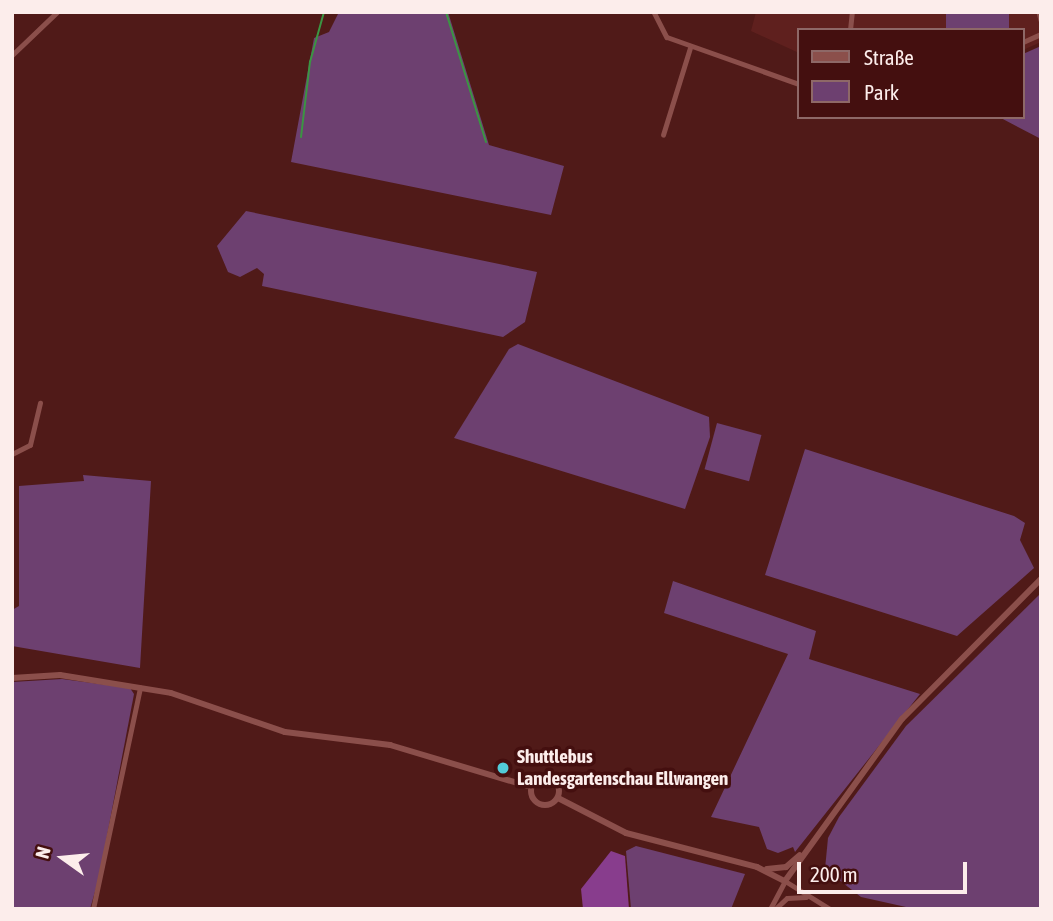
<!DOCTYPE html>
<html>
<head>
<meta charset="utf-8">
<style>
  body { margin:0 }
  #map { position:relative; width:1053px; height:921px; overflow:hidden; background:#501a18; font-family:"Asap Condensed",sans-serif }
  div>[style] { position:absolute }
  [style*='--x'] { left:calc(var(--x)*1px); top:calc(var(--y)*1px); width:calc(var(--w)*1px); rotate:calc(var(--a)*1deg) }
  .built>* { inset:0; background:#5f201e }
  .green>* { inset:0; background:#6d4070; transform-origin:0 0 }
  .forest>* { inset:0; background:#883d8d }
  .stream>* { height:2px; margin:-1px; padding:0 1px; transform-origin:1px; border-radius:1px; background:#3b9543 }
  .minor>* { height:4.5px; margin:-2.25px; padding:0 2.25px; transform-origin:2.25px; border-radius:2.25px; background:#8b4f4b }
  .tertiary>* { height:5px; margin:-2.5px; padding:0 2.5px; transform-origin:2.5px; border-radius:2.5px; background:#8b4f4b }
  .secondary>* { height:6px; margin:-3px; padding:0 3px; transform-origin:3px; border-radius:3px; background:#8b4f4b }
  .secondary>.ring { margin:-3px; padding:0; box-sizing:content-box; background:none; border:6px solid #8b4f4b; border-radius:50% }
  .dots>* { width:19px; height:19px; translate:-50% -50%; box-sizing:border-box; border:4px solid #440f0f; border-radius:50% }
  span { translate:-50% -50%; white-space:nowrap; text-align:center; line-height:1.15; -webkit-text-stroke:7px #440f0f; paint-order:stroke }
  .poi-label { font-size:19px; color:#fcedeb; font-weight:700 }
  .left { translate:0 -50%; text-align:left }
  .frame { position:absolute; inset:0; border:14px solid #fcedeb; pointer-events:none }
  .legend { position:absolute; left:797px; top:28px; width:228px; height:91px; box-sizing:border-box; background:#440f0f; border:2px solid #8e6867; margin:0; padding:9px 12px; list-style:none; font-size:21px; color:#fcedeb }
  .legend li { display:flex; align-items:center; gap:14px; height:35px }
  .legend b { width:35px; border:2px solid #8e6867 }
  .north { position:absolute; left:28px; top:823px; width:70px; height:70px; -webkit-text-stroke:5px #440f0f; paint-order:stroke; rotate:285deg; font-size:19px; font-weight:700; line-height:28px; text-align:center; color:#fcedeb }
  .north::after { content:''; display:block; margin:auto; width:24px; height:32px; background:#fcedeb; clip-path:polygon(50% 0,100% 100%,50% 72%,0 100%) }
  .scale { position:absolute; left:797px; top:862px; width:170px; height:32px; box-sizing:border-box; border:4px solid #fcedeb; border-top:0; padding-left:9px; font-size:21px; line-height:24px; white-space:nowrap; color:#fcedeb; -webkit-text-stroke:5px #440f0f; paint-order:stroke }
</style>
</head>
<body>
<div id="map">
  <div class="built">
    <div style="clip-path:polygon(756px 12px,1041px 12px,1041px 42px,1023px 50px,1023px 30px,799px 30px,799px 53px,751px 31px)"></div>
  </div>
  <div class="green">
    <div style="clip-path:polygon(339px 12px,448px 12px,489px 145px,564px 166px,551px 215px,291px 162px,314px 38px,329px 32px)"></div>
    <div style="left:946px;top:12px;width:63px;height:18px"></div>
    <div style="clip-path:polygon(1041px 46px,1041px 139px,999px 117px,1023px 117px,1023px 54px)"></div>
    <div style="clip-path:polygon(246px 211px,537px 272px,525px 322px,503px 337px,262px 286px,264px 274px,257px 268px,240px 277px,228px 272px,217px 246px)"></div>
    <div style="clip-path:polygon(518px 344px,709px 417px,710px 437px,685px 509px,454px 438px,509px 349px)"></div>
    <div style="left:717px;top:423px;width:46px;height:48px;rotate:15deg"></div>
    <div style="clip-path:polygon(805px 449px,1014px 516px,1025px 523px,1020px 540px,1034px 568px,957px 636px,765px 575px)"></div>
    <div style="clip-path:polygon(83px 475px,151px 481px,140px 668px,12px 646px,12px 610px,19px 606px,19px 486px,84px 481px)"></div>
    <div style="clip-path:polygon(673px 581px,816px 631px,809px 659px,920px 694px,795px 852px,793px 847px,778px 853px,767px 849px,759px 827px,711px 817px,788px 654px,664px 613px)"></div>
    <div style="clip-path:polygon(1041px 593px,1040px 909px,915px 909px,861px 897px,825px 869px,828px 838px,839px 817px,906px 726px)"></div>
    <div style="clip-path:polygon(62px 679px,130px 688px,134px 694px,99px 878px,90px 909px,12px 909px,12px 682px)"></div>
    <div style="clip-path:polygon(636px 846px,745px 874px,731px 909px,631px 909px,626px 851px)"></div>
  </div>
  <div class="forest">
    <div style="clip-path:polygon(611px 851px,625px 856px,629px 909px,583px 909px,581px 889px)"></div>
  </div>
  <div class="stream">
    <div style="--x:446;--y:12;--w:136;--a:72.9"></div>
    <div style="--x:301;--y:137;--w:76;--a:-83.2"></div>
    <div style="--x:310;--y:62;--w:52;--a:-74.4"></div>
  </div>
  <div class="minor">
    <div style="--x:654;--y:12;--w:28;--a:63"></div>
    <div style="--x:667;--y:37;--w:140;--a:19.6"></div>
    <div style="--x:1039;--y:12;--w:8;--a:76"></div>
    <div style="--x:850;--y:30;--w:18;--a:-84"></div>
    <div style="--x:1023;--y:42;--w:20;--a:-24"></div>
    <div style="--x:663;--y:135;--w:91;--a:-72.8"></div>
    <div style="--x:12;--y:454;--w:20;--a:-27"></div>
    <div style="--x:30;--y:445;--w:43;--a:-76.6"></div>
    <div style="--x:93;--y:909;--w:226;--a:-78"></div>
  </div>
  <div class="tertiary">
    <div style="--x:12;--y:55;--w:62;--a:-43.7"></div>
    <div style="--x:770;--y:909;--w:32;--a:-62"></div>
    <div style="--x:785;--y:881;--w:53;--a:31.9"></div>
    <div style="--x:775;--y:909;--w:16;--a:-43"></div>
    <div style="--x:787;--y:898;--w:19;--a:-3"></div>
  </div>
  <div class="secondary">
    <div style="--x:12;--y:678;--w:48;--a:-3.6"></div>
    <div style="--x:60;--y:675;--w:112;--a:9.2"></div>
    <div style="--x:171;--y:693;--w:120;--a:18.9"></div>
    <div style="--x:285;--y:732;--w:106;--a:7.1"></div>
    <div style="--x:390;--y:745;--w:147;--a:16.6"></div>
    <div class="ring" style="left:531px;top:777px;width:22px;height:22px"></div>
    <div style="--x:558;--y:798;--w:76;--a:27.2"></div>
    <div style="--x:626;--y:833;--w:135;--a:14.5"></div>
    <div style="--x:757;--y:867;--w:31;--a:27"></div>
    <div style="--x:785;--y:881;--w:200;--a:-54.2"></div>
    <div style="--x:902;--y:719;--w:197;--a:-45.2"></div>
    <div style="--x:767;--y:869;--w:19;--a:-6"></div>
    <div style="--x:786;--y:867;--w:18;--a:-41"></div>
  </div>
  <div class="dots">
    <div style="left:503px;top:768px;background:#52cbd8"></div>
  </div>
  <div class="poi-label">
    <span class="left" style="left:517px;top:768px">Shuttlebus<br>Landesgartenschau Ellwangen</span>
  </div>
  <div class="frame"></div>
  <ul class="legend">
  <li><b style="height:9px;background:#8b4f4b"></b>Straße</li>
  <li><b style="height:19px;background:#6d4070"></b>Park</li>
  </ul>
  <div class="north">N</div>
  <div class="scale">200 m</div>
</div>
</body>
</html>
